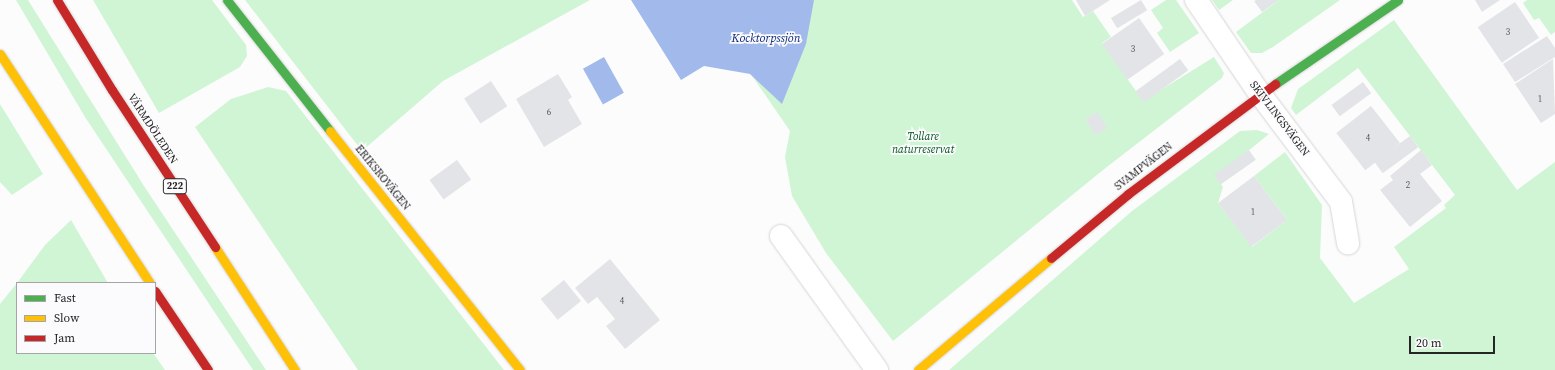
<!DOCTYPE html>
<html>
<head>
<meta charset="utf-8">
<style>
  body { margin:0 }
  #map { position:relative; width:1555px; height:370px; overflow:hidden; background:#fcfcfc; font-family:"Source Serif 4",serif }
  div>[style] { position:absolute }
  [style*='--x'] { left:calc(var(--x)*1px); top:calc(var(--y)*1px); width:calc(var(--w)*1px); rotate:calc(var(--a)*1deg) }
  .green>* { inset:0; background:#d0f5d4 }
  .water>* { inset:0; background:#a2baeb; transform-origin:0 0 }
  .building>* { inset:0; background:#e3e4e7; transform-origin:0 0 }
  .roads { filter:drop-shadow(0 0 1px #d6d6d6) drop-shadow(0 0 1px #d6d6d6) }
  .street>* { height:22px; margin:-11px; padding:0 11px; transform-origin:11px; border-radius:11px; background:#fff }
  .fast>* { height:9px; margin:-4.5px; padding:0 4.5px; transform-origin:4.5px; border-radius:4.5px; background:#4caf50 }
  .slow>* { height:9px; margin:-4.5px; padding:0 4.5px; transform-origin:4.5px; border-radius:4.5px; background:#ffc107 }
  .jam>* { height:9px; margin:-4.5px; padding:0 4.5px; transform-origin:4.5px; border-radius:4.5px; background:#c62828 }
  span { translate:-50% -50%; white-space:nowrap; text-align:center; line-height:1.15; -webkit-text-stroke:3.5px #fbfbfd; paint-order:stroke }
  .number-label { font-size:9px; color:#585858 }
  .number-label span { -webkit-text-stroke-width:0 }
  .shield-label span { padding:1px 3px; background:#fbfbfd; border:1px solid; border-radius:3px; -webkit-text-stroke-width:0 }
  .shield-label { font-size:10px; color:#252525; font-weight:700 }
  .street-label { font-size:11px; color:#252525 }
  .park-label { font-size:11px; color:#01551e; font-style:italic }
  .water-label { font-size:12px; color:#0c2878; font-style:italic }
  .legend { position:absolute; left:16px; top:282px; width:140px; height:72px; box-sizing:border-box; background:#fbfbfd; border:1px solid #a5a5a7; margin:0; padding:5px 7px; list-style:none; font-size:12px; color:#252525 }
  .legend li { display:flex; align-items:center; gap:8px; height:20px }
  .legend b { width:20px; border:1px solid #a5a5a7 }
  .scale { position:absolute; left:1409px; top:336px; width:86px; height:18px; box-sizing:border-box; border:2px solid #252525; border-top:0; padding-left:5px; font-size:12px; line-height:14px; white-space:nowrap; color:#252525; -webkit-text-stroke:3px #fbfbfd; paint-order:stroke }
</style>
</head>
<body>
<div id="map">
  <div class="green">
    <div style="clip-path:polygon(16px 0,28px 0,144px 186px,266px 370px,253px 370px,85px 117px)"></div>
    <div style="clip-path:polygon(93px 0,212px 0,246px 45px,247px 56px,240px 67px,159px 113px)"></div>
    <div style="clip-path:polygon(245px 0,590px 0,443px 81px,362px 151px)"></div>
    <div style="clip-path:polygon(700px 0,1072px 0,1083px 17px,1093px 11px,1111px 37px,1102px 43px,1143px 101px,1214px 57px,1224px 73px,1222px 78px,1103px 170px,893px 341px,826px 253px,792px 196px,785px 157px,790px 131px)"></div>
    <div style="clip-path:polygon(1166px 0,1176px 0,1199px 33px,1170px 52px,1157px 33px,1163px 28px,1151px 10px)"></div>
    <div style="clip-path:polygon(1212px 0,1233px 0,1219px 10px)"></div>
    <div style="clip-path:polygon(1279px 0,1340px 0,1273px 47px,1262px 53px,1251px 53px,1236px 32px)"></div>
    <div style="clip-path:polygon(1527px 0,1555px 0,1555px 32px,1551px 35px,1539px 18px,1534px 20px,1523px 3px)"></div>
    <div style="clip-path:polygon(1394px 20px,1517px 190px,1555px 162px,1555px 370px,949px 370px,1132px 211px,1240px 131px,1257px 130px,1269px 134px,1216px 177px,1223px 187px,1218px 203px,1252px 247px,1287px 220px,1254px 176px,1285px 152px,1322px 205px,1320px 258px,1354px 303px,1409px 269px,1394px 247px,1446px 208px,1444px 205px,1455px 195px,1358px 68px,1296px 115px,1291px 108px,1298px 89px)"></div>
    <div style="clip-path:polygon(268px 87px,286px 91px,504px 370px,358px 370px,195px 127px,231px 99px)"></div>
    <div style="clip-path:polygon(0 104px,43px 174px,12px 195px,0 182px)"></div>
    <div style="clip-path:polygon(71px 220px,108px 283px,17px 283px,45px 245px)"></div>
    <div style="clip-path:polygon(17px 283px,17px 353px,153px 353px,165px 370px,0 370px,0 304px)"></div>
  </div>
  <div class="water">
    <div style="clip-path:polygon(631px 0,814px 0,806px 44px,782px 104px,750px 74px,704px 66px,681px 80px)"></div>
    <div style="left:604px;top:57px;width:41px;height:24px;rotate:61deg"></div>
  </div>
  <div class="building">
    <div style="clip-path:polygon(1076px 0,1110px 0,1085px 16px)"></div>
    <div style="left:1141px;top:0;width:12px;height:35px;rotate:59deg"></div>
    <div style="clip-path:polygon(1279px 0,1262px 12px,1254px 1px,1256px 0)"></div>
    <div style="clip-path:polygon(1475px 0,1500px 0,1482px 12px)"></div>
    <div style="left:1515px;top:2px;width:43px;height:45px;rotate:56deg"></div>
    <div style="left:1139px;top:18px;width:44px;height:45px;rotate:55deg"></div>
    <div style="clip-path:polygon(1547px 36px,1555px 48px,1555px 57px,1515px 82px,1503px 64px)"></div>
    <div style="left:1180px;top:59px;width:14px;height:55px;rotate:54deg"></div>
    <div style="clip-path:polygon(1553px 59px,1555px 114px,1541px 123px,1515px 84px)"></div>
    <div style="clip-path:polygon(558px 74px,572px 97px,568px 100px,582px 124px,544px 147px,516px 99px)"></div>
    <div style="left:491px;top:81px;width:30px;height:32px;rotate:57deg"></div>
    <div style="left:1363px;top:82px;width:14px;height:39px;rotate:54deg"></div>
    <div style="left:1371px;top:106px;width:47px;height:44px;rotate:52deg"></div>
    <div style="left:1098px;top:112px;width:19px;height:14px;rotate:62deg"></div>
    <div style="left:1410px;top:136px;width:14px;height:44px;rotate:54deg"></div>
    <div style="left:1249px;top:150px;width:12px;height:43px;rotate:55deg"></div>
    <div style="clip-path:polygon(1421px 150px,1432px 165px,1420px 174px,1442px 201px,1410px 227px,1380px 190px,1393px 180px,1390px 176px)"></div>
    <div style="left:457px;top:160px;width:24px;height:34px;rotate:54deg"></div>
    <div style="left:1254px;top:176px;width:55px;height:45px;rotate:53deg"></div>
    <div style="clip-path:polygon(610px 259px,660px 320px,625px 349px,606px 326px,615px 319px,597px 297px,588px 304px,575px 288px)"></div>
    <div style="left:564px;top:280px;width:27px;height:30px;rotate:51deg"></div>
  </div>
  <div class="roads">
    <div class="street">
      <div style="--x:1196;--y:0;--w:114;--a:55.8"></div>
      <div style="--x:1260;--y:94;--w:135;--a:53.1"></div>
      <div style="--x:1341;--y:202;--w:42;--a:80.3"></div>
      <div style="--x:781;--y:236;--w:165;--a:54.4"></div>
    </div>
    <div class="fast">
      <div style="--x:227;--y:0;--w:167;--a:51.8"></div>
      <div style="--x:1275;--y:84;--w:149;--a:-34.3"></div>
    </div>
    <div class="slow">
      <div style="--x:0;--y:54;--w:274;--a:56.8"></div>
      <div style="--x:330;--y:131;--w:305;--a:51.5"></div>
      <div style="--x:215;--y:247;--w:147;--a:57"></div>
      <div style="--x:918;--y:370;--w:174;--a:-40.1"></div>
    </div>
    <div class="jam">
      <div style="--x:57;--y:0;--w:105;--a:58.6"></div>
      <div style="--x:112;--y:90;--w:188;--a:56.7"></div>
      <div style="--x:1051;--y:258;--w:100;--a:-39.7"></div>
      <div style="--x:1128;--y:194;--w:184;--a:-36.8"></div>
      <div style="--x:155;--y:291;--w:95;--a:56.1"></div>
    </div>
  </div>
  <div class="number-label">
    <span style="left:1508px;top:32px">3</span>
    <span style="left:1133px;top:49px">3</span>
    <span style="left:1540px;top:99px">1</span>
    <span style="left:549px;top:112px">6</span>
    <span style="left:1368px;top:138px">4</span>
    <span style="left:1408px;top:185px">2</span>
    <span style="left:1253px;top:212px">1</span>
    <span style="left:622px;top:301px">4</span>
  </div>
  <div class="shield-label">
    <span style="left:175px;top:186px">222</span>
  </div>
  <div class="street-label">
    <span style="left:1279px;top:119px;rotate:53deg">SKIVLINGSVÄGEN</span>
    <span style="left:152px;top:129px;rotate:57deg">VÄRMDÖLEDEN</span>
    <span style="left:1144px;top:167px;rotate:-38deg">SVAMPVÄGEN</span>
    <span style="left:382px;top:178px;rotate:51deg">ERIKSROVÄGEN</span>
  </div>
  <div class="park-label">
    <span style="left:923px;top:144px">Tollare<br>naturreservat</span>
  </div>
  <div class="water-label">
    <span style="left:766px;top:39px">Kocktorpssjön</span>
  </div>
  <ul class="legend">
  <li><b style="height:5px;background:#4caf50"></b>Fast</li>
  <li><b style="height:5px;background:#ffc107"></b>Slow</li>
  <li><b style="height:5px;background:#c62828"></b>Jam</li>
  </ul>
  <div class="scale">20 m</div>
</div>
</body>
</html>
